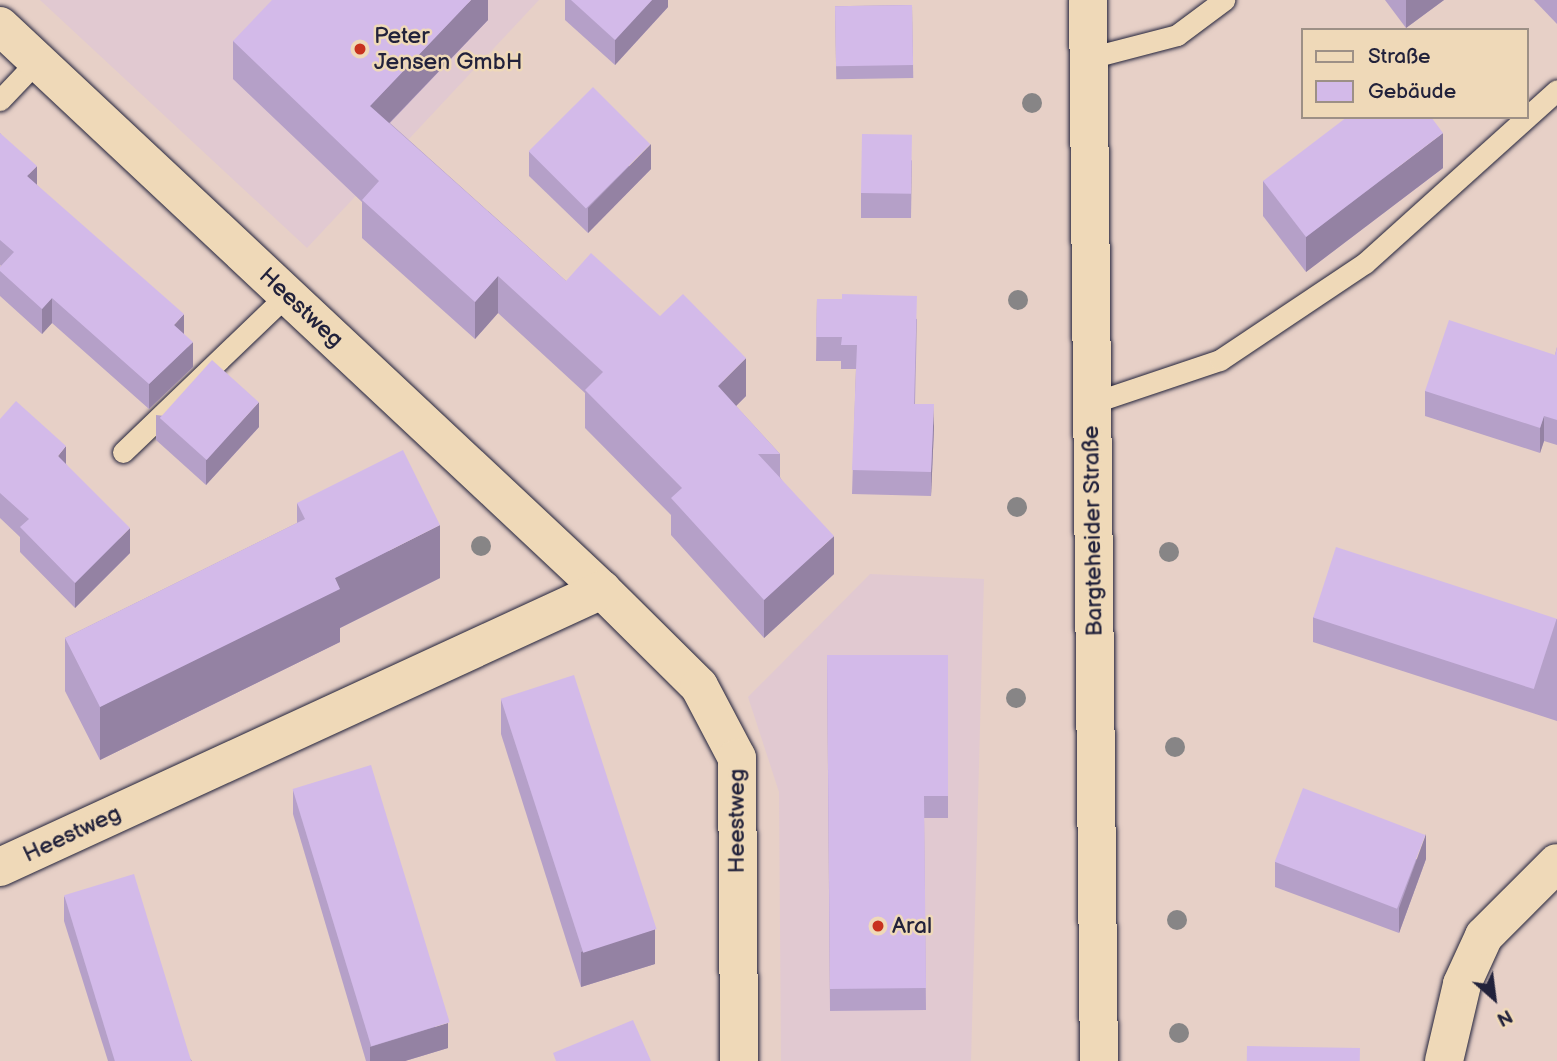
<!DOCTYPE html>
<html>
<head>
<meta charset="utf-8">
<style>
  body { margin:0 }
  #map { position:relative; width:1557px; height:1061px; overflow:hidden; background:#e7d0c7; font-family:"Balsamiq Sans",sans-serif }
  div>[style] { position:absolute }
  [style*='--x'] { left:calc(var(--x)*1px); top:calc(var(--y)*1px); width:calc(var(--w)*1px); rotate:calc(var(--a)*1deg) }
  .built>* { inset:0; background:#e1c9d1 }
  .roads { filter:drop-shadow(0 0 2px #22223b) drop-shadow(0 0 2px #22223b) }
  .lane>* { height:21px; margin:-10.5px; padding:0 10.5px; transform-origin:10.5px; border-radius:10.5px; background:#efd9b8 }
  .street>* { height:38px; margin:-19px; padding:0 19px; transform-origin:19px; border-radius:19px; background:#efd9b8 }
  .primary>* { height:38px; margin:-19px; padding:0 19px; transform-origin:19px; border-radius:19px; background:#efd9b8 }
  .trees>* { width:20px; height:20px; margin:-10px; border-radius:50%; background:#878586 }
  .wall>* { inset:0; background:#b5a0c8; transform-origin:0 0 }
  .shaded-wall>* { inset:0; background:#9482a3 }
  .building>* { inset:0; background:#d3bae9; transform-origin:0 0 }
  .dots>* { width:19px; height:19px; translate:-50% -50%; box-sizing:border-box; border:4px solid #efd9b8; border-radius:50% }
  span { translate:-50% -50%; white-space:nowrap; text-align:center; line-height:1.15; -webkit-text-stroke:5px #efd9b8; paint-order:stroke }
  .poi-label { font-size:23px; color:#22223b }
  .left { translate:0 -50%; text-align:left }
  .street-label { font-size:23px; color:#22223b }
  .legend { position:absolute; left:1301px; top:28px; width:228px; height:91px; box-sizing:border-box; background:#efd9b8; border:2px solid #9d9086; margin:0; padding:9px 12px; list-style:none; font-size:21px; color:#22223b }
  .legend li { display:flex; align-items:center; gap:14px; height:35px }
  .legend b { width:35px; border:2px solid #9d9086 }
  .north { position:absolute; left:1459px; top:963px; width:70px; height:70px; -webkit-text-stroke:5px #efd9b8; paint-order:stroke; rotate:152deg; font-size:19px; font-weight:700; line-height:28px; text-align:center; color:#22223b }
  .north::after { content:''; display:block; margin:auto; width:24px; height:32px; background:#22223b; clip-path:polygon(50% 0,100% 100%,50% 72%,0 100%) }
</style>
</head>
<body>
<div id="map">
  <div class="built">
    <div style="clip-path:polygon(40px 0,539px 0,307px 248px)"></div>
    <div style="clip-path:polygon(870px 574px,984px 579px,971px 1061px,781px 1061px,779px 792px,748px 697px)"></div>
  </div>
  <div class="roads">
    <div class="lane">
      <div style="--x:1089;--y:58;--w:91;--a:-14.6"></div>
      <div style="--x:1177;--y:35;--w:59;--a:-36.7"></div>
      <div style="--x:0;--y:100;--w:54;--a:-46.5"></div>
      <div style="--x:1092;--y:403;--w:135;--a:-18.6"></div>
      <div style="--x:1220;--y:360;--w:174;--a:-33.8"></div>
      <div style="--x:1365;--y:263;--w:258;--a:-42"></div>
      <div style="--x:123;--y:452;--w:227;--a:-43.8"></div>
    </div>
    <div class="street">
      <div style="--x:0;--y:26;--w:825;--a:43.13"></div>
      <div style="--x:602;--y:590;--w:136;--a:44.7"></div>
      <div style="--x:699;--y:686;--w:81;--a:62.2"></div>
      <div style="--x:737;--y:758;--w:303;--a:89.6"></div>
      <div style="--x:0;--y:867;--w:663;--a:-24.71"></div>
      <div style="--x:1444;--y:1061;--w:79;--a:-76.8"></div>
      <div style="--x:1462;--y:984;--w:53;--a:-65.4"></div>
      <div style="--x:1484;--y:936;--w:103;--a:-45"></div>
    </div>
    <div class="primary">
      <div style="--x:1088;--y:0;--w:1061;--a:89.41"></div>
    </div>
  </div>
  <div class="trees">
    <div style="left:1032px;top:103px"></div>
    <div style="left:1018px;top:300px"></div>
    <div style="left:1017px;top:507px"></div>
    <div style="left:481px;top:546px"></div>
    <div style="left:1169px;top:552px"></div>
    <div style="left:1016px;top:698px"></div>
    <div style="left:1175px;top:747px"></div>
    <div style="left:1177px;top:920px"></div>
    <div style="left:1179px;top:1033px"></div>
  </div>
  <div class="wall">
    <div style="clip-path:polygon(488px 0,488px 20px,390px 123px,566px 281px,746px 396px,736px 406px,780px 454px,780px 477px,834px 574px,764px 638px,671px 535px,671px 515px,585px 428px,585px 393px,498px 313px,475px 339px,362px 238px,362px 202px,233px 79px,233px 41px)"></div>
    <div style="clip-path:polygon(565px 0,668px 0,668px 7px,615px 65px,565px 20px)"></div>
    <div style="clip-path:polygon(1385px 0,1444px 0,1406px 28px)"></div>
    <div style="clip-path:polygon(1534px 0,1557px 0,1557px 24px)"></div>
    <div style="left:912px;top:5px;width:73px;height:77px;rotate:89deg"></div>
    <div style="clip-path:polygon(0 133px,37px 185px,184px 334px,193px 367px,149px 409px,52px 323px,42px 334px,0 296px,0 267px,1px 266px,0 265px)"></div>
    <div style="clip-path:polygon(529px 151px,651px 169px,588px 233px,529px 176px)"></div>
    <div style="clip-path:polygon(912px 160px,911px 218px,861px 218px,861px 193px)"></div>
    <div style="clip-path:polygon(1443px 168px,1306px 272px,1263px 216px,1263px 181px)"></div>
    <div style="clip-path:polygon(817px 299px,917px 319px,915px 404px,934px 428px,931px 496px,852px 494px,856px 369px,841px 369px,841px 361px,816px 361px)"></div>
    <div style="clip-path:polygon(1557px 347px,1557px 445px,1544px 441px,1540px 453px,1425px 416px,1425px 391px,1555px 355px)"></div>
    <div style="clip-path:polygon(156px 415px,259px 427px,206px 485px,156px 440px)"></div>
    <div style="clip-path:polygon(0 419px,66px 464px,130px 553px,75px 608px,20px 552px,20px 537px,0 518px)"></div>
    <div style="clip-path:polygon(297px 503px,440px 578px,340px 628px,340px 642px,100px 760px,65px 691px,65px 638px,297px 523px)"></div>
    <div style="clip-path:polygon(1313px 617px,1557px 619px,1557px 721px,1313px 642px)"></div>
    <div style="clip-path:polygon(827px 655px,948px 655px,948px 818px,924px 818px,926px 1010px,830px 1011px)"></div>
    <div style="clip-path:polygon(501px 699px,655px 964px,581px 987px,501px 734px)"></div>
    <div style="clip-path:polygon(293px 789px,448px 1048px,405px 1061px,366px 1061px,293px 814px)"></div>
    <div style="clip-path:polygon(1426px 859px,1399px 933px,1275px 887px,1275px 862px)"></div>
    <div style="clip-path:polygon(64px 896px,192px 1061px,108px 1061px,64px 921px)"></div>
  </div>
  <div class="shaded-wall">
    <div style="clip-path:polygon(471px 0,488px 0,488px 20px,370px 143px,370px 106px)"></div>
    <div style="clip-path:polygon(652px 0,668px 0,668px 7px,615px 65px,615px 40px)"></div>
    <div style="clip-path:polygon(1406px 0,1444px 0,1406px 28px)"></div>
    <div style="clip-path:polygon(1443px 133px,1443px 168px,1306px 272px,1306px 237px)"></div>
    <div style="clip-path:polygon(651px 144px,651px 169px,588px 233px,588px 208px)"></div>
    <div style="clip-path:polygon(37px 166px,37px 191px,27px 176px)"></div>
    <div style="clip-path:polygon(498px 276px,498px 313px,475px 339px,475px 302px)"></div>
    <div style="clip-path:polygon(52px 298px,52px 323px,42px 334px,42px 309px)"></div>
    <div style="clip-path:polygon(184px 314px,184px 339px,174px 325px)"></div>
    <div style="clip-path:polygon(193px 342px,193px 367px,149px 409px,149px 384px)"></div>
    <div style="clip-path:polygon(746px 358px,746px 396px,718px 424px,718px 386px)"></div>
    <div style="clip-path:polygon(259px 402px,259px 427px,206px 485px,206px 460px)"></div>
    <div style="clip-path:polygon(934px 404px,934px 428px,931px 496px,931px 472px)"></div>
    <div style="clip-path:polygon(1544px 416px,1544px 441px,1540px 453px,1540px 428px)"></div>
    <div style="clip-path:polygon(66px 446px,66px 471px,58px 456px)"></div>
    <div style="clip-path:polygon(440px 525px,440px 578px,340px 628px,340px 642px,100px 760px,100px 707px,335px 578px)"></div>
    <div style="clip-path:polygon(130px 528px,130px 553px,75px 608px,75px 583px)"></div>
    <div style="clip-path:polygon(834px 536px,834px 574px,764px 638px,764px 600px)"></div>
    <div style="clip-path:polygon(1426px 834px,1426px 859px,1399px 933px,1399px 908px)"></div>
    <div style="clip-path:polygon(655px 929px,655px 964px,581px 987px,581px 952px)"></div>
    <div style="clip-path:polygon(448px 1023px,448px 1048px,405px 1061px,370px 1061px,370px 1047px)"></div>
  </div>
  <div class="building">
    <div style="clip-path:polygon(272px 0,471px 0,370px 106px,566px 281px,591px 253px,660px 316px,683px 294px,746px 358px,718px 386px,780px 454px,758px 454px,834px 536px,764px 600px,671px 498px,682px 488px,585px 390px,603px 372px,498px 276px,475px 302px,362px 200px,379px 181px,233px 41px)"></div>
    <div style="clip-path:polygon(571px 0,652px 0,615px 40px)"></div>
    <div style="left:912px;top:5px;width:60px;height:77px;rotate:89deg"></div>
    <div style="left:593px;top:87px;width:81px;height:91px;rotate:45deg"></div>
    <div style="clip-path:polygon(1347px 117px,1431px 117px,1443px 133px,1306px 237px,1263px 181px)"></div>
    <div style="clip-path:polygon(0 133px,37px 166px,27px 176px,184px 314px,174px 325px,193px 342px,149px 384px,52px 298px,42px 309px,0 271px,0 267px,14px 252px,0 240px)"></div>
    <div style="left:862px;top:134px;width:50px;height:59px;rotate:1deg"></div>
    <div style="clip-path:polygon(842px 294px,917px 296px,914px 404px,934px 404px,931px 472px,852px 470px,857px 345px,841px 345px,842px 337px,816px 337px,817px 299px,842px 299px)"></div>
    <div style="clip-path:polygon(1449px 320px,1555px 355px,1557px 347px,1557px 420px,1544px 416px,1540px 428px,1425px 391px)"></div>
    <div style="left:212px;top:360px;width:63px;height:78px;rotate:42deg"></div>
    <div style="clip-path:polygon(16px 401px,66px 446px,58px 456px,130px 528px,75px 583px,20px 527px,29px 519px,0 493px,0 419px)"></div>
    <div style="clip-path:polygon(403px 450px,440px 525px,335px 578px,340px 589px,100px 707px,65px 638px,305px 519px,297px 503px)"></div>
    <div style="left:1336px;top:547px;width:232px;height:74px;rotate:18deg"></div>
    <div style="clip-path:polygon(827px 655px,948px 655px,948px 796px,924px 796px,926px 988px,830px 989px)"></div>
    <div style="left:574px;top:675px;width:267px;height:77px;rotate:72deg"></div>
    <div style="left:371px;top:765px;width:269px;height:82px;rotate:73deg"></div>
    <div style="left:1303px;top:788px;width:131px;height:79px;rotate:21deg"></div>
    <div style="left:134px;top:874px;width:196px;height:73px;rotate:73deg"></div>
    <div style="clip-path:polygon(633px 1020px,651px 1061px,556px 1061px,553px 1053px)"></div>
    <div style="left:1247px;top:1046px;width:113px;height:15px;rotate:1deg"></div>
  </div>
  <div class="dots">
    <div style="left:360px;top:49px;background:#c8321e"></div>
    <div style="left:878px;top:926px;background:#c8321e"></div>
  </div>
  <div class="poi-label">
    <span class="left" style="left:374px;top:49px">Peter<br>Jensen GmbH</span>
    <span class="left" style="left:892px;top:926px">Aral</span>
  </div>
  <div class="street-label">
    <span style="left:301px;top:308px;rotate:43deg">Heestweg</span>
    <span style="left:1093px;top:531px;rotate:-91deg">Bargteheider Straße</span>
    <span style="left:737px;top:821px;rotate:-90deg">Heestweg</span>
    <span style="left:72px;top:834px;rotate:-25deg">Heestweg</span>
  </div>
  <ul class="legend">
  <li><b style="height:9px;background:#efd9b8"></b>Straße</li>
  <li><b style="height:19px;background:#d3bae9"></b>Gebäude</li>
  </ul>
  <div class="north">N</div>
</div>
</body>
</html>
